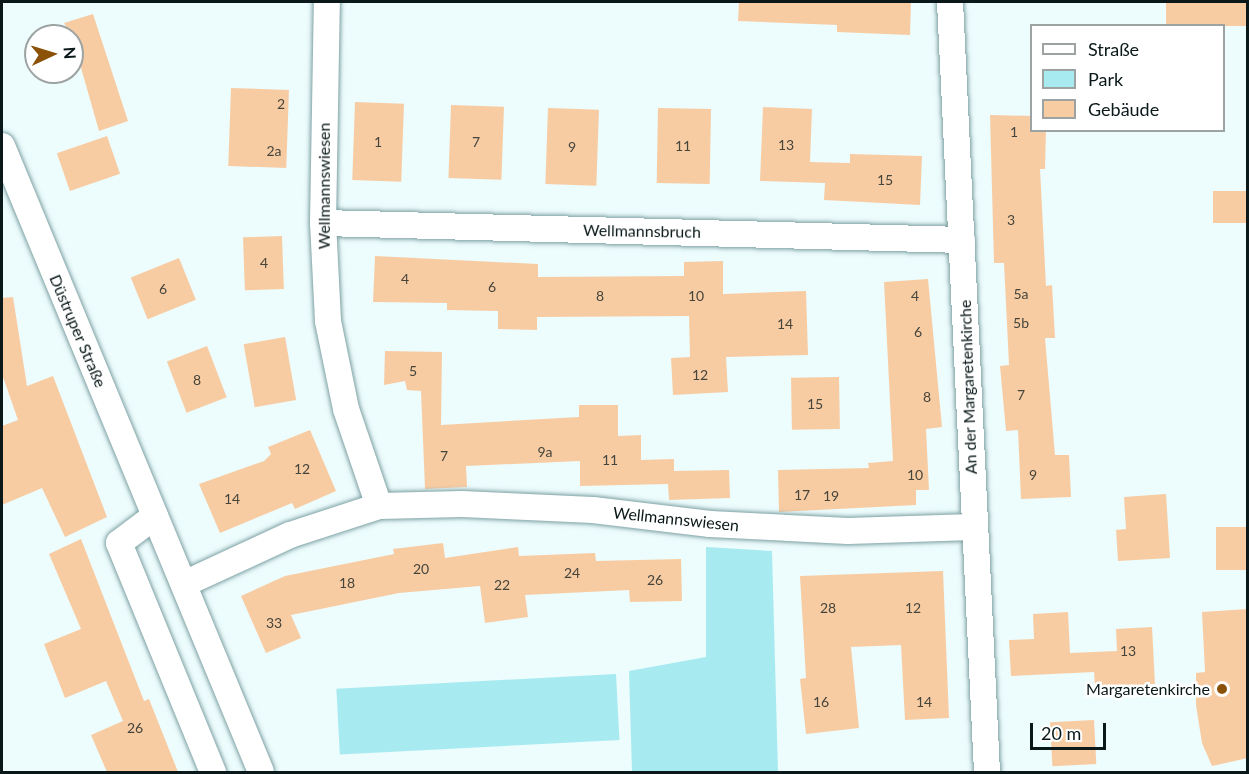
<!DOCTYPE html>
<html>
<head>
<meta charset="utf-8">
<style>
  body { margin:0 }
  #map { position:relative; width:1249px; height:774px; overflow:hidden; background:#edfcfd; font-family:Lato,sans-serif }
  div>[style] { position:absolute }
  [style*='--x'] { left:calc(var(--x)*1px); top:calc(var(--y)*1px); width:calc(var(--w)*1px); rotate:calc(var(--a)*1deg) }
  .green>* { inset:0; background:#a7ebf1; transform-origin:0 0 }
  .building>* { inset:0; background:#f8cca3; transform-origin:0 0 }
  .roads { filter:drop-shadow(0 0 2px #7ea1a3) drop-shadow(0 0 2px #7ea1a3) }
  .minor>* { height:26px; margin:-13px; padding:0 13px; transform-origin:13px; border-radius:13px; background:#fff }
  .dots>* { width:16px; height:16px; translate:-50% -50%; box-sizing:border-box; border:3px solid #fff; border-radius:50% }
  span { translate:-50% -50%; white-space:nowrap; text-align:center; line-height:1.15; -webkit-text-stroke:5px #fff; paint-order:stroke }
  .number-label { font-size:14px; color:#46453c }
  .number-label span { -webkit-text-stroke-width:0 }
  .street-label { font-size:16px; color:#0a1819 }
  .poi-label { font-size:16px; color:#0a1819 }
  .right { translate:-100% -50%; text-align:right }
  .frame { position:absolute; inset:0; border:3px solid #0a1819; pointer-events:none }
  .legend { position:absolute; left:1030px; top:24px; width:195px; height:108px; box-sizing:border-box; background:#fff; border:2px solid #9da3a3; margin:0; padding:8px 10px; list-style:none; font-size:18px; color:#0a1819 }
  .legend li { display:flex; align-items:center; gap:12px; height:30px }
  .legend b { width:30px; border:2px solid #9da3a3 }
  .north { position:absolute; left:24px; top:24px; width:60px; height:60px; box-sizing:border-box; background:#fff; border:2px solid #9da3a3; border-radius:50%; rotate:86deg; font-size:16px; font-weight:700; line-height:24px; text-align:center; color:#0a1819 }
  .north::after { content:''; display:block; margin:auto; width:21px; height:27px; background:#8a5107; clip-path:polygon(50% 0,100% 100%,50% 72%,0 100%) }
  .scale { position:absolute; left:1030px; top:723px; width:76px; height:27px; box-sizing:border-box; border:3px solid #0a1819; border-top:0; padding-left:8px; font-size:18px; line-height:21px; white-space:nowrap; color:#0a1819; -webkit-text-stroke:4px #fff; paint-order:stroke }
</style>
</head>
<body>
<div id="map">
  <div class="green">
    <div style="clip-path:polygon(706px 547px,772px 551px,778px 772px,632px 772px,629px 671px,706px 657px)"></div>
    <div style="left:616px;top:674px;width:66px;height:280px;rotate:87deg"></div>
  </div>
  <div class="building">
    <div style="clip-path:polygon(739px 2px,911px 2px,910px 35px,837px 32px,837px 25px,738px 21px)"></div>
    <div style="left:1166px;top:2px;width:82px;height:24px"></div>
    <div style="clip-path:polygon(93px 14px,128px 121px,99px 131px,72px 36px,64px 23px)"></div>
    <div style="left:231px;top:88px;width:58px;height:78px;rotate:2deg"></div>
    <div style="left:355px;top:102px;width:49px;height:78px;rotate:2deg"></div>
    <div style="left:451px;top:105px;width:53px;height:73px;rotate:2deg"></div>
    <div style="clip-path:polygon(763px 107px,812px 109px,810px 162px,850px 163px,850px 154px,922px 156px,920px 205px,824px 200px,825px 183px,760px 181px)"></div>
    <div style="left:548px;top:108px;width:51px;height:76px;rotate:2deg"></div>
    <div style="left:658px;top:108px;width:53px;height:75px;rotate:1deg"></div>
    <div style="clip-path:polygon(990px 115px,1032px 116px,1032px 130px,1046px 130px,1045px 169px,1040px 169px,1046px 286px,1052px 285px,1055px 338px,1045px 338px,1055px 455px,1069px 455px,1071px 497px,1021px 499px,1018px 430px,1006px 431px,1000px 366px,1009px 365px,1004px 263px,994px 263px)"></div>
    <div style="left:107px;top:136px;width:40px;height:53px;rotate:71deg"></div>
    <div style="left:1248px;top:191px;width:32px;height:35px;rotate:90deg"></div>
    <div style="left:282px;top:236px;width:53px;height:39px;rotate:88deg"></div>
    <div style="clip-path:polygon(375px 256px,538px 264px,538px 277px,684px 276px,684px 262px,723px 261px,723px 294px,806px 291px,808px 355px,726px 357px,728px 392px,673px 395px,671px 358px,690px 357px,689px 316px,537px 317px,537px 330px,498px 329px,498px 311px,447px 310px,447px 303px,373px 302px)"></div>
    <div style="left:179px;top:258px;width:45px;height:52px;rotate:68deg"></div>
    <div style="clip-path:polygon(928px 279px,942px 427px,926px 429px,929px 490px,916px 490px,916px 505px,779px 512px,778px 470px,869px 468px,868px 463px,893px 461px,884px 282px)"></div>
    <div style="clip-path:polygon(13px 297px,27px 386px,53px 376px,107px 517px,65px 537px,42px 488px,2px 505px,2px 426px,18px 420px,2px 374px,2px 298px)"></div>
    <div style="left:285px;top:337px;width:64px;height:42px;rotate:80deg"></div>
    <div style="left:207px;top:346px;width:55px;height:43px;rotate:69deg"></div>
    <div style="clip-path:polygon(385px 351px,442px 352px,441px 425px,579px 417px,579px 405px,618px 405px,618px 436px,641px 435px,641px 460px,674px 459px,674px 471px,729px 470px,730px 498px,669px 500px,668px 484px,580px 486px,580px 461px,466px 466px,467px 487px,425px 489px,421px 391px,407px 390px,405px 381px,384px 385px)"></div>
    <div style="left:839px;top:377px;width:52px;height:48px;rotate:89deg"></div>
    <div style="clip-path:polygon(310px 430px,336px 491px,295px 509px,292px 503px,220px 533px,199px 484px,264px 461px,271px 454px,268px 447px)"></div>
    <div style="clip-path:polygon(1166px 494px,1170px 558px,1118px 561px,1116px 530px,1126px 529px,1124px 497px)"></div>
    <div style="left:1248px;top:527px;width:43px;height:32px;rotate:90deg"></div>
    <div style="clip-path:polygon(81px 539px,144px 701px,149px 699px,178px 772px,107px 772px,91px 735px,123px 721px,106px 681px,65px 698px,44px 644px,81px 629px,49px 554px)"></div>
    <div style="clip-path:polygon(443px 543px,445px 558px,518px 547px,519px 556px,595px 553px,596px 561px,681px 559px,682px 601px,630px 602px,629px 590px,525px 595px,528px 617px,485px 623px,480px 586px,399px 593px,291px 615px,301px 638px,266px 653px,241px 596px,285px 576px,394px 554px,393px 549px)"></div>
    <div style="clip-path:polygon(943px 571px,949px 718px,905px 720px,901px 645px,851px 647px,859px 728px,806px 734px,800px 679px,806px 678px,800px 576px)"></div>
    <div style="clip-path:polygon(1248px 609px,1248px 758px,1212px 766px,1202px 743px,1196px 705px,1196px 673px,1205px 672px,1202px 612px)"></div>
    <div style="clip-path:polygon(1068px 612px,1070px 653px,1117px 651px,1116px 629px,1152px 627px,1155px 684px,1095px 687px,1094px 672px,1011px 676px,1009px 640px,1034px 639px,1033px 614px)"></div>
    <div style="left:1094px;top:720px;width:44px;height:44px;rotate:87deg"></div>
  </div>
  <div class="roads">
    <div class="minor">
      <div style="--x:950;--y:2;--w:771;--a:87.25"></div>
      <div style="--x:2;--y:146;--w:677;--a:67.52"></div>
      <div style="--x:323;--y:223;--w:639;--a:1.52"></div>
      <div style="--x:379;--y:506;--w:83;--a:-1.4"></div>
      <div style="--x:462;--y:504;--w:131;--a:2.6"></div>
      <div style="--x:593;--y:510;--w:118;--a:6.8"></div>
      <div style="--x:710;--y:524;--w:138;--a:2.9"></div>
      <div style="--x:848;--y:531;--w:125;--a:-1.8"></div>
      <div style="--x:155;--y:516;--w:45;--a:143.1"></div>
      <div style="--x:119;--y:543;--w:248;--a:67.7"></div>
      <div style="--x:184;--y:584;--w:117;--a:-24.8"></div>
      <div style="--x:290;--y:535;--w:94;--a:-18"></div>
      <div style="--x:379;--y:506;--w:102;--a:-108.8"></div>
      <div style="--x:346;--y:409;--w:90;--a:-101.6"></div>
      <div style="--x:328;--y:321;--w:98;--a:-92.9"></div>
      <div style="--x:323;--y:223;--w:221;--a:-89"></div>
    </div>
  </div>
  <div class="dots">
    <div style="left:1222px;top:689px;background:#8a5107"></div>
  </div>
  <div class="number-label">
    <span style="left:281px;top:104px">2</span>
    <span style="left:1014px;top:132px">1</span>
    <span style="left:378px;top:142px">1</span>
    <span style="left:476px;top:142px">7</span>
    <span style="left:786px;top:145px">13</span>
    <span style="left:683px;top:146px">11</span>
    <span style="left:572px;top:147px">9</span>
    <span style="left:274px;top:151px">2a</span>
    <span style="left:885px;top:180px">15</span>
    <span style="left:1011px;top:220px">3</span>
    <span style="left:264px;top:263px">4</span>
    <span style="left:405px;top:279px">4</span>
    <span style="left:492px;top:287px">6</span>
    <span style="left:163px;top:289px">6</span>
    <span style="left:1021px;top:294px">5a</span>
    <span style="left:600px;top:296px">8</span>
    <span style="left:696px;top:296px">10</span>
    <span style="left:915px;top:296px">4</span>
    <span style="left:1021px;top:323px">5b</span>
    <span style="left:785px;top:324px">14</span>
    <span style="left:918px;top:332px">6</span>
    <span style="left:413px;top:371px">5</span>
    <span style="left:700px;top:375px">12</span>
    <span style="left:197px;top:380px">8</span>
    <span style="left:1021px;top:395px">7</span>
    <span style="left:927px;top:397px">8</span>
    <span style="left:815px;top:404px">15</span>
    <span style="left:545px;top:452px">9a</span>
    <span style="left:444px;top:456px">7</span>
    <span style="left:610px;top:460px">11</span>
    <span style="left:302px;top:469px">12</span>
    <span style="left:915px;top:475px">10</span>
    <span style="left:1033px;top:475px">9</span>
    <span style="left:802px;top:495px">17</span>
    <span style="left:831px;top:496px">19</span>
    <span style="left:232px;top:499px">14</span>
    <span style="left:421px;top:569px">20</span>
    <span style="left:572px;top:573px">24</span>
    <span style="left:655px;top:580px">26</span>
    <span style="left:347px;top:583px">18</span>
    <span style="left:502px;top:585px">22</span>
    <span style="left:828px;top:608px">28</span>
    <span style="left:913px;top:608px">12</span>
    <span style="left:274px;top:623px">33</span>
    <span style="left:1128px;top:651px">13</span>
    <span style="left:821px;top:702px">16</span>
    <span style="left:924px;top:702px">14</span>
    <span style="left:135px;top:728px">26</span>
  </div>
  <div class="street-label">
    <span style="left:324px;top:186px;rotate:-90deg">Wellmannswiesen</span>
    <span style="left:642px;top:231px;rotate:1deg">Wellmannsbruch</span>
    <span style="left:78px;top:331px;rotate:67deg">Düstruper Straße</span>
    <span style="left:968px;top:387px;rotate:-92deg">An der Margaretenkirche</span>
    <span style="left:676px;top:519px;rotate:6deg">Wellmannswiesen</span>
  </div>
  <div class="poi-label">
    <span class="right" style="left:1210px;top:689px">Margaretenkirche</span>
  </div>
  <div class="frame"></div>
  <ul class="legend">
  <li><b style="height:8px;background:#fff"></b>Straße</li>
  <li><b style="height:16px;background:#a7ebf1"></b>Park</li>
  <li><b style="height:16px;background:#f8cca3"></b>Gebäude</li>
  </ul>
  <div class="north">N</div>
  <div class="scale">20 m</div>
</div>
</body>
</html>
